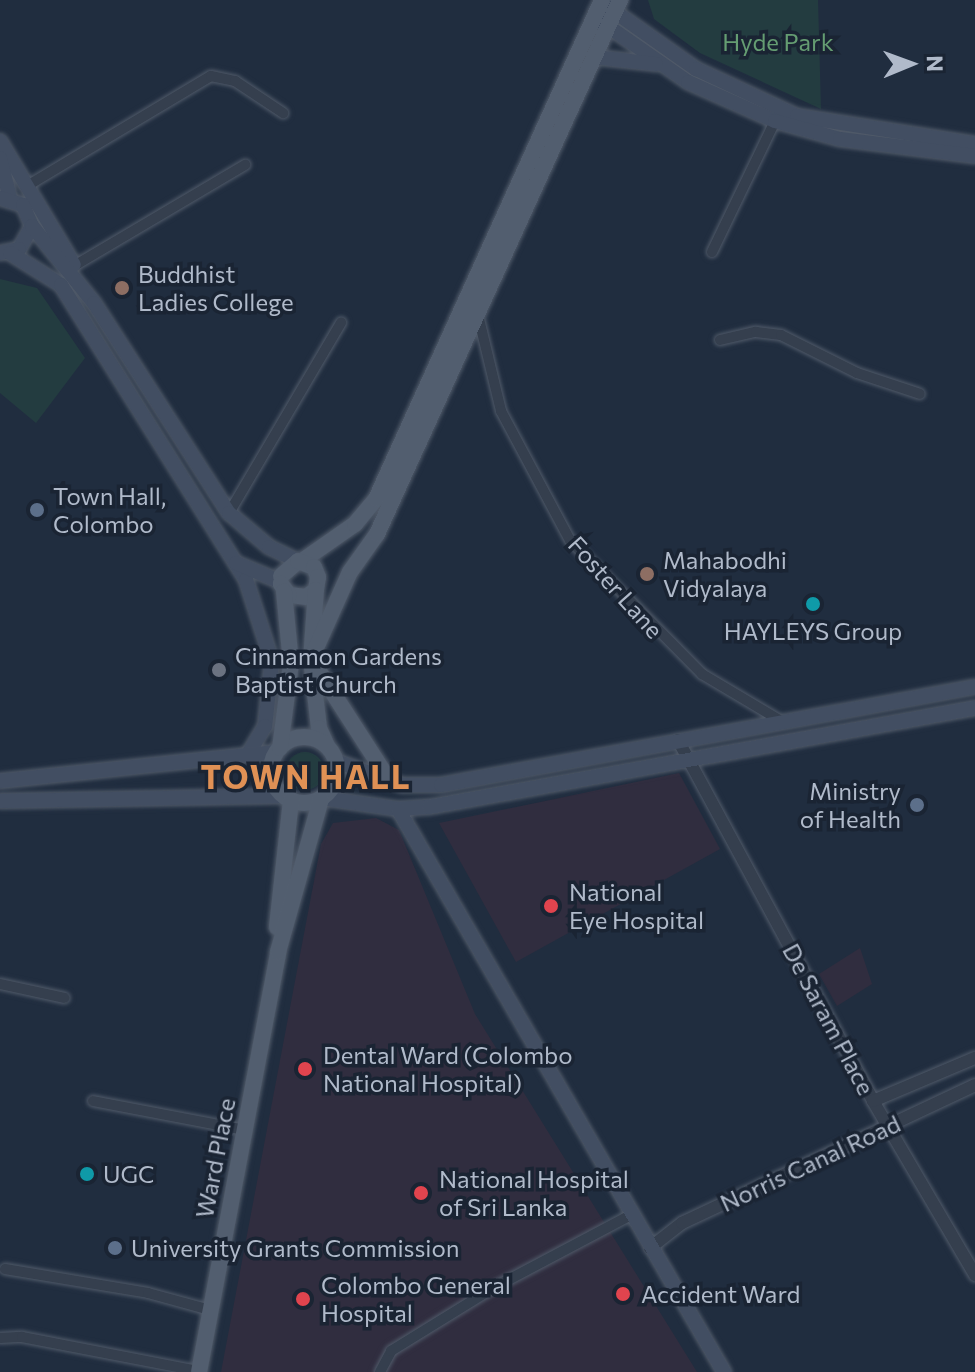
<!DOCTYPE html>
<html>
<head>
<meta charset="utf-8">
<style>
  body { margin:0 }
  #map { position:relative; width:975px; height:1372px; overflow:hidden; background:#202d3f; font-family:Commissioner,sans-serif }
  div>[style] { position:absolute }
  [style*='--x'] { left:calc(var(--x)*1px); top:calc(var(--y)*1px); width:calc(var(--w)*1px); rotate:calc(var(--a)*1deg) }
  .medical>* { inset:0; background:#302d3f }
  .green>* { inset:0; background:#233c40 }
  .round { border-radius:50% }
  .roads { filter:drop-shadow(0 0 2px #505a69) drop-shadow(0 0 2px #505a69) }
  .minor>* { height:10px; margin:-5px; padding:0 5px; transform-origin:5px; border-radius:5px; background:#353f4e }
  .tertiary>* { height:12px; margin:-6px; padding:0 6px; transform-origin:6px; border-radius:6px; background:#353f4e }
  .secondary>* { height:14px; margin:-7px; padding:0 7px; transform-origin:7px; border-radius:7px; background:#424e62 }
  .primary>* { height:16px; margin:-8px; padding:0 8px; transform-origin:8px; border-radius:8px; background:#525e6f }
  .primary>.ring { margin:-8px; padding:0; box-sizing:content-box; background:none; border:16px solid #525e6f; border-radius:50% }
  .dots>* { width:22px; height:22px; translate:-50% -50%; box-sizing:border-box; border:4px solid #1a2433; border-radius:50% }
  span { translate:-50% -50%; white-space:nowrap; text-align:center; line-height:1.15; -webkit-text-stroke:7px #1a2433; paint-order:stroke }
  .park-label { font-size:24px; color:#659d72 }
  .poi-label { font-size:24px; color:#b0baca }
  .left { translate:0 -50%; text-align:left }
  .right { translate:-100% -50%; text-align:right }
  .street-label { font-size:24px; color:#b0baca }
  .district-label { font-size:32px; color:#e09155; font-weight:700; letter-spacing:2px }
  .north { position:absolute; left:871px; top:24px; width:80px; height:80px; -webkit-text-stroke:6px #1a2433; paint-order:stroke; rotate:89deg; font-size:22px; font-weight:700; line-height:32px; text-align:center; color:#b0baca }
  .north::after { content:''; display:block; margin:auto; width:28px; height:36px; background:#b0baca; clip-path:polygon(50% 0,100% 100%,50% 72%,0 100%) }
</style>
</head>
<body>
<div id="map">
  <div class="medical">
    <div style="clip-path:polygon(679px 773px,720px 849px,516px 962px,439px 823px)"></div>
    <div style="clip-path:polygon(376px 818px,399px 830px,475px 1014px,697px 1372px,221px 1372px,321px 844px,333px 823px)"></div>
    <div style="clip-path:polygon(860px 948px,872px 984px,837px 1006px,819px 974px)"></div>
  </div>
  <div class="green">
    <div style="clip-path:polygon(648px 0,818px 0,821px 109px,700px 53px,654px 19px)"></div>
    <div style="clip-path:polygon(0 279px,37px 288px,85px 358px,36px 423px,0 393px)"></div>
    <div class="round" style="left:286px;top:752px;width:38px;height:38px"></div>
  </div>
  <div class="roads">
    <div class="minor">
      <div style="--x:27;--y:186;--w:214;--a:-30.9"></div>
      <div style="--x:211;--y:76;--w:25;--a:12"></div>
      <div style="--x:235;--y:81;--w:58;--a:33.7"></div>
      <div style="--x:712;--y:252;--w:145;--a:-64.3"></div>
      <div style="--x:74;--y:266;--w:199;--a:-30.6"></div>
      <div style="--x:478;--y:315;--w:99;--a:76.5"></div>
      <div style="--x:501;--y:411;--w:146;--a:61.9"></div>
      <div style="--x:570;--y:540;--w:188;--a:45.4"></div>
      <div style="--x:702;--y:674;--w:94;--a:30.7"></div>
      <div style="--x:720;--y:340;--w:37;--a:-13"></div>
      <div style="--x:756;--y:332;--w:25;--a:7"></div>
      <div style="--x:781;--y:335;--w:85;--a:26.6"></div>
      <div style="--x:857;--y:373;--w:66;--a:18.4"></div>
      <div style="--x:229;--y:513;--w:221;--a:-59.5"></div>
      <div style="--x:0;--y:984;--w:66;--a:12.2"></div>
      <div style="--x:93;--y:1101;--w:155;--a:10.8"></div>
      <div style="--x:5;--y:1269;--w:145;--a:9.5"></div>
      <div style="--x:148;--y:1293;--w:64;--a:15.3"></div>
      <div style="--x:0;--y:1338;--w:22;--a:-3"></div>
      <div style="--x:22;--y:1337;--w:180;--a:10.9"></div>
      <div style="--x:380;--y:1372;--w:24;--a:-62"></div>
      <div style="--x:391;--y:1351;--w:120;--a:-31.7"></div>
      <div style="--x:493;--y:1288;--w:156;--a:-27.9"></div>
    </div>
    <div class="tertiary">
      <div style="--x:678;--y:740;--w:410;--a:61.6"></div>
      <div style="--x:873;--y:1101;--w:202;--a:59.6"></div>
      <div style="--x:873;--y:1101;--w:111;--a:-22.9"></div>
      <div style="--x:650;--y:1248;--w:41;--a:-38"></div>
      <div style="--x:682;--y:1223;--w:324;--a:-25.2"></div>
    </div>
    <div class="secondary">
      <div style="--x:608;--y:7;--w:108;--a:35.2"></div>
      <div style="--x:696;--y:69;--w:111;--a:25"></div>
      <div style="--x:797;--y:116;--w:180;--a:8.9"></div>
      <div style="--x:599;--y:20;--w:108;--a:34.9"></div>
      <div style="--x:688;--y:82;--w:95;--a:24.1"></div>
      <div style="--x:775;--y:121;--w:67;--a:15.5"></div>
      <div style="--x:840;--y:139;--w:136;--a:7.2"></div>
      <div style="--x:594;--y:57;--w:62;--a:6.4"></div>
      <div style="--x:0;--y:141;--w:144;--a:59.2"></div>
      <div style="--x:0;--y:158;--w:41;--a:76"></div>
      <div style="--x:0;--y:198;--w:24;--a:17"></div>
      <div style="--x:23;--y:205;--w:23;--a:67"></div>
      <div style="--x:32;--y:226;--w:26;--a:119"></div>
      <div style="--x:19;--y:249;--w:19;--a:168"></div>
      <div style="--x:32;--y:226;--w:99;--a:51.2"></div>
      <div style="--x:94;--y:303;--w:250;--a:57.3"></div>
      <div style="--x:229;--y:513;--w:52;--a:40.4"></div>
      <div style="--x:269;--y:547;--w:32;--a:26"></div>
      <div style="--x:10;--y:253;--w:60;--a:32.1"></div>
      <div style="--x:61;--y:285;--w:348;--a:57.9"></div>
      <div style="--x:246;--y:580;--w:85;--a:72.2"></div>
      <div style="--x:272;--y:661;--w:65;--a:96.1"></div>
      <div style="--x:265;--y:726;--w:31;--a:121"></div>
      <div style="--x:236;--y:563;--w:49;--a:22.9"></div>
      <div style="--x:281;--y:582;--w:6;--a:-90"></div>
      <div style="--x:336;--y:761;--w:70;--a:20"></div>
      <div style="--x:402;--y:785;--w:39;--a:0"></div>
      <div style="--x:441;--y:785;--w:543;--a:-10.4"></div>
      <div style="--x:0;--y:781;--w:278;--a:-6"></div>
      <div style="--x:322;--y:798;--w:77;--a:8.2"></div>
      <div style="--x:398;--y:809;--w:31;--a:-4"></div>
      <div style="--x:429;--y:807;--w:555;--a:-10.28"></div>
      <div style="--x:0;--y:801;--w:283;--a:-1"></div>
      <div style="--x:398;--y:809;--w:651;--a:59.93"></div>
    </div>
    <div class="primary">
      <div style="--x:302;--y:561;--w:65;--a:-34.9"></div>
      <div style="--x:355;--y:524;--w:33;--a:-50"></div>
      <div style="--x:376;--y:499;--w:548;--a:-65.63"></div>
      <div style="--x:281;--y:576;--w:23;--a:-41"></div>
      <div style="--x:298;--y:561;--w:17;--a:21"></div>
      <div style="--x:314;--y:567;--w:11;--a:68"></div>
      <div style="--x:318;--y:577;--w:13;--a:99"></div>
      <div style="--x:316;--y:590;--w:12;--a:145"></div>
      <div style="--x:306;--y:597;--w:17;--a:-173"></div>
      <div style="--x:289;--y:595;--w:14;--a:-126"></div>
      <div style="--x:316;--y:590;--w:69;--a:94.1"></div>
      <div style="--x:311;--y:659;--w:69;--a:83.4"></div>
      <div style="--x:319;--y:728;--w:20;--a:66"></div>
      <div class="ring" style="left:271px;top:737px;width:50px;height:50px"></div>
      <div style="--x:280;--y:748;--w:86;--a:-82.6"></div>
      <div style="--x:291;--y:663;--w:72;--a:-95.6"></div>
      <div style="--x:389;--y:780;--w:144;--a:-122.8"></div>
      <div style="--x:311;--y:659;--w:95;--a:-65.9"></div>
      <div style="--x:350;--y:572;--w:47;--a:-54.6"></div>
      <div style="--x:377;--y:534;--w:587;--a:-65.53"></div>
      <div style="--x:277;--y:927;--w:128;--a:-83.7"></div>
      <div style="--x:199;--y:1372;--w:427;--a:-79.3"></div>
      <div style="--x:278;--y:952;--w:159;--a:-74.3"></div>
    </div>
  </div>
  <div class="dots">
    <div style="left:122px;top:288px;background:#8d6e63"></div>
    <div style="left:37px;top:510px;background:#5c6f8a"></div>
    <div style="left:647px;top:574px;background:#8d6e63"></div>
    <div style="left:813px;top:604px;background:#0f9aa8"></div>
    <div style="left:219px;top:670px;background:#6b7280"></div>
    <div style="left:917px;top:805px;background:#5c6f8a"></div>
    <div style="left:551px;top:906px;background:#e0444e"></div>
    <div style="left:305px;top:1069px;background:#e0444e"></div>
    <div style="left:87px;top:1174px;background:#0f9aa8"></div>
    <div style="left:421px;top:1193px;background:#e0444e"></div>
    <div style="left:115px;top:1248px;background:#5c6f8a"></div>
    <div style="left:623px;top:1294px;background:#e0444e"></div>
    <div style="left:303px;top:1299px;background:#e0444e"></div>
  </div>
  <div class="park-label">
    <span style="left:778px;top:42px">Hyde Park</span>
  </div>
  <div class="poi-label">
    <span class="left" style="left:138px;top:288px">Buddhist<br>Ladies College</span>
    <span class="left" style="left:53px;top:510px">Town Hall,<br>Colombo</span>
    <span class="left" style="left:663px;top:574px">Mahabodhi<br>Vidyalaya</span>
    <span style="left:813px;top:631px">HAYLEYS Group</span>
    <span class="left" style="left:235px;top:670px">Cinnamon Gardens<br>Baptist Church</span>
    <span class="right" style="left:901px;top:805px">Ministry<br>of Health</span>
    <span class="left" style="left:569px;top:906px">National<br>Eye Hospital</span>
    <span class="left" style="left:323px;top:1069px">Dental Ward (Colombo<br>National Hospital)</span>
    <span class="left" style="left:103px;top:1174px">UGC</span>
    <span class="left" style="left:439px;top:1193px">National Hospital<br>of Sri Lanka</span>
    <span class="left" style="left:131px;top:1248px">University Grants Commission</span>
    <span class="left" style="left:321px;top:1299px">Colombo General<br>Hospital</span>
    <span class="left" style="left:641px;top:1294px">Accident Ward</span>
  </div>
  <div class="street-label">
    <span style="left:616px;top:587px;rotate:48deg">Foster Lane</span>
    <span style="left:829px;top:1019px;rotate:62deg">De Saram Place</span>
    <span style="left:215px;top:1158px;rotate:-79deg">Ward Place</span>
    <span style="left:810px;top:1163px;rotate:-25deg">Norris Canal Road</span>
  </div>
  <div class="district-label">
    <span style="left:306px;top:776px">TOWN HALL</span>
  </div>
  <div class="north">N</div>
</div>
</body>
</html>
